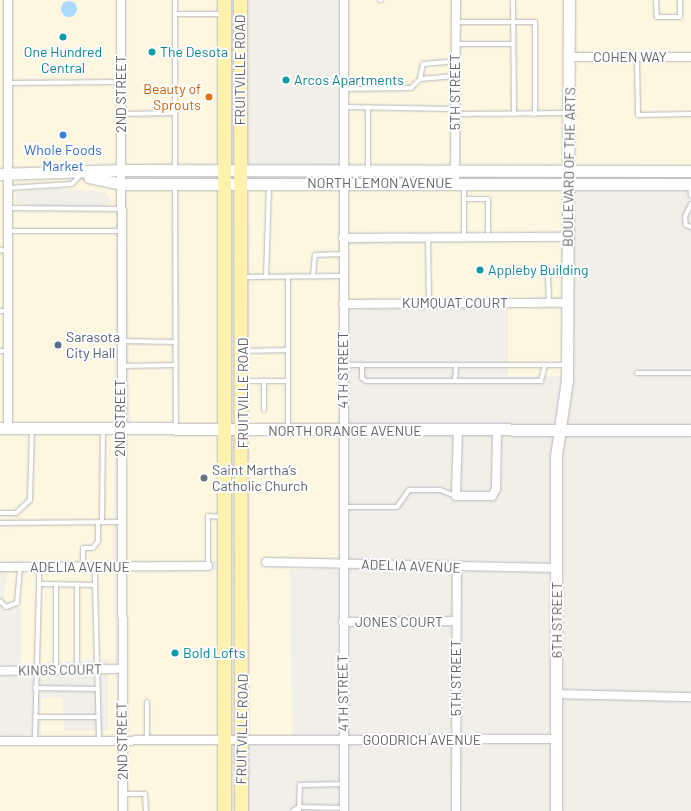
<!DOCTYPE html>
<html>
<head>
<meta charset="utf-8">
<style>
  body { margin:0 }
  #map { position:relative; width:691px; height:811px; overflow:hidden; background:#f1efe8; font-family:Barlow,sans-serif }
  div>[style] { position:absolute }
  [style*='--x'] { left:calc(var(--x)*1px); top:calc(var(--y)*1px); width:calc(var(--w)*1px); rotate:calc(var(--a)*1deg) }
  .commercial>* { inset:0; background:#fef7e0; transform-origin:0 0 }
  .water>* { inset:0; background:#aadaff }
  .round { border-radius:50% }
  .roads { filter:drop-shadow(0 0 1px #b5b8bc) drop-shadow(0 0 1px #b5b8bc) }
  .lane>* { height:4px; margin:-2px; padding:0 2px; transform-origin:2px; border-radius:2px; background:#fff }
  .street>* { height:8px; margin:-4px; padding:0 4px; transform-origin:4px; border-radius:4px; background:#fff }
  .secondary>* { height:11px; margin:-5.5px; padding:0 5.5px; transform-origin:5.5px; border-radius:5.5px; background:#fff }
  .primary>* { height:13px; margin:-6.5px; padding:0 6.5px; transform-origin:6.5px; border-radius:6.5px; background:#fff2af }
  .dots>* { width:11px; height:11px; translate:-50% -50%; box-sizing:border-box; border:2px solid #fff; border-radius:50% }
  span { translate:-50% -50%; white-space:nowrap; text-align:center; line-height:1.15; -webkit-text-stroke:4px #fff; paint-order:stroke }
  .culture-label { font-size:14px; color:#0d838f }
  .left { translate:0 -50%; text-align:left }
  .street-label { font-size:14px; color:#5f6368 }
  .food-label { font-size:14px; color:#c56008 }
  .right { translate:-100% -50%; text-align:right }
  .shop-label { font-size:14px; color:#366cbe }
  .service-label { font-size:14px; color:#4e5e75 }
  .worship-label { font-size:14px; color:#5b616d }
</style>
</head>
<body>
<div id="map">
  <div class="commercial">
    <div style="left:0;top:0;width:3px;height:169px"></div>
    <div style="left:13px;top:0;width:104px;height:169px"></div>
    <div style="left:126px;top:0;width:93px;height:165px"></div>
    <div style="left:348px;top:0;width:103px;height:167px"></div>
    <div style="left:461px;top:0;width:103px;height:167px"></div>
    <div style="left:574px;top:0;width:117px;height:53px"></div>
    <div style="left:575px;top:61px;width:116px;height:106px"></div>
    <div style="left:0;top:178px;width:3px;height:246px"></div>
    <div style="clip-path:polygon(evenodd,13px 178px,70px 178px,116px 187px,115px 425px,13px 424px,13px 178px,57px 188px,105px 192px,111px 202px,100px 208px,66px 212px,15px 203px,17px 192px,57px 188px)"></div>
    <div style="left:218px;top:187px;width:239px;height:92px;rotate:89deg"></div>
    <div style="left:228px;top:187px;width:7px;height:239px"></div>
    <div style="left:245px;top:187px;width:93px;height:239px"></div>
    <div style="left:348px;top:187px;width:215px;height:46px"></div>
    <div style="left:562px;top:241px;width:57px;height:214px;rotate:89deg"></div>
    <div style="left:508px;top:307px;width:55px;height:69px"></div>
    <div style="left:0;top:432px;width:115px;height:130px;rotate:1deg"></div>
    <div style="clip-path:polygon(125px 435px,222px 435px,220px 736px,127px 736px,125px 571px,217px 569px,216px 561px,125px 562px)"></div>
    <div style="left:231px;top:435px;width:7px;height:301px"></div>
    <div style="clip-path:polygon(248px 435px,338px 435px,338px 559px,261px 558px,261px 567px,338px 567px,290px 570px,292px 736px,246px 736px)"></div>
    <div style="clip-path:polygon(0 571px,115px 571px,115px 665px,108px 665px,108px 659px,21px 664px,21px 607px,2px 610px,7px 573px)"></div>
    <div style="clip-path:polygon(108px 674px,116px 674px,117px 736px,0 736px,41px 735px,41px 698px,63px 698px,64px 731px,108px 731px)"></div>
    <div style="left:0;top:745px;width:117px;height:66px"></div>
    <div style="left:127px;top:745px;width:93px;height:66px"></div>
    <div style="left:230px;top:745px;width:7px;height:66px"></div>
  </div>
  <div class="water">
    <div class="round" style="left:61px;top:1px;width:16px;height:16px"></div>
  </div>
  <div class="roads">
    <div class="lane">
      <div style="--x:380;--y:0;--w:1;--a:0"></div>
      <div style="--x:513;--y:0;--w:114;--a:89.5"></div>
      <div style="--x:656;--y:0;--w:17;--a:87"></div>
      <div style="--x:657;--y:17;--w:23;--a:0"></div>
      <div style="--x:680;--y:17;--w:17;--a:-90"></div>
      <div style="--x:175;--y:14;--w:46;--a:0"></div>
      <div style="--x:456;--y:22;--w:79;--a:0"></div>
      <div style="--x:535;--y:22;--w:92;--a:90"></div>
      <div style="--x:456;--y:44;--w:57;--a:0"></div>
      <div style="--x:637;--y:57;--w:58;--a:89"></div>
      <div style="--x:638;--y:115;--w:53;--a:-1.1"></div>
      <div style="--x:420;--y:79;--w:35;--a:-5"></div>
      <div style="--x:8;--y:83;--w:113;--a:-0.5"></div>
      <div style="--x:343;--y:89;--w:68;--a:-0.8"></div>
      <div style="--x:411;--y:88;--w:13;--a:-45"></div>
      <div style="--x:420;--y:79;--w:15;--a:-79"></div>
      <div style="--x:423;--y:64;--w:32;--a:-5"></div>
      <div style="--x:343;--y:107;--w:112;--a:1"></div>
      <div style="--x:368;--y:107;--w:62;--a:90"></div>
      <div style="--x:122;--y:114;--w:53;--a:-1.1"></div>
      <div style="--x:456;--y:114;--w:111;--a:-0.5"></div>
      <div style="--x:175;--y:170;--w:170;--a:-90"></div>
      <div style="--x:175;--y:184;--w:243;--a:89.8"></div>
      <div style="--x:690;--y:184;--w:11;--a:85"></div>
      <div style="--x:8;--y:188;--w:64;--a:-3.6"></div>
      <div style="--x:72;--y:184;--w:12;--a:-48"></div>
      <div style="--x:464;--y:199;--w:24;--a:0"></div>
      <div style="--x:488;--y:199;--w:32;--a:90"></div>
      <div style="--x:691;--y:204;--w:14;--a:115"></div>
      <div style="--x:685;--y:217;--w:8;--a:83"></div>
      <div style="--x:686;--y:225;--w:5;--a:22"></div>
      <div style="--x:8;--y:208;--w:113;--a:0.5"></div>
      <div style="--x:8;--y:231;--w:113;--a:0"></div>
      <div style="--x:464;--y:233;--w:47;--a:-90"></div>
      <div style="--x:428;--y:238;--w:65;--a:89.1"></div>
      <div style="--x:0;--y:250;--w:8;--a:7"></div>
      <div style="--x:313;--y:276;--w:21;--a:-85"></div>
      <div style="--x:315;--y:255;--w:28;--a:-2"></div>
      <div style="--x:242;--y:277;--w:101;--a:-0.6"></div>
      <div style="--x:266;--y:277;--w:92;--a:-88.1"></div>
      <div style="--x:288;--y:277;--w:151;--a:90"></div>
      <div style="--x:549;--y:303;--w:30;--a:-92"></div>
      <div style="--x:548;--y:273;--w:19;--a:3"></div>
      <div style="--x:0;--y:311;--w:8;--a:0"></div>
      <div style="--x:122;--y:341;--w:54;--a:1.1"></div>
      <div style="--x:0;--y:351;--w:8;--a:0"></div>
      <div style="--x:243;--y:351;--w:45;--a:-1.3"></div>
      <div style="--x:344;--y:365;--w:223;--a:0"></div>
      <div style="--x:362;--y:365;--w:13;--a:90"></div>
      <div style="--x:362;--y:378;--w:5;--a:37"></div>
      <div style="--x:366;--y:381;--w:175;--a:0"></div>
      <div style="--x:541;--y:381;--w:16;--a:-76"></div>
      <div style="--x:122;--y:366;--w:54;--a:-1.1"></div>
      <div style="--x:637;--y:373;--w:54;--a:0"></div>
      <div style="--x:243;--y:381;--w:45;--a:0"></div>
      <div style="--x:455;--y:381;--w:16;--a:-86"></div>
      <div style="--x:264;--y:410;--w:28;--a:-90"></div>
      <div style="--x:343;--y:507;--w:54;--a:0"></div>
      <div style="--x:397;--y:507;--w:21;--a:-55"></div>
      <div style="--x:409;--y:490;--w:31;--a:0"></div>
      <div style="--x:440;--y:490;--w:17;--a:21"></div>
      <div style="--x:0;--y:513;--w:16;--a:0"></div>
      <div style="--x:16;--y:513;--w:19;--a:-43"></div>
      <div style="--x:30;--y:500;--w:71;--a:-88.4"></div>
      <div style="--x:102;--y:522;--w:93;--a:-89.4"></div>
      <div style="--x:0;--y:523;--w:120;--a:-0.5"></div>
      <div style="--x:83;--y:566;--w:18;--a:-90"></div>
      <div style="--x:83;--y:548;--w:10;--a:0"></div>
      <div style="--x:93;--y:548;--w:9;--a:-54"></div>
      <div style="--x:98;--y:541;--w:19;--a:-90"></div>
      <div style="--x:208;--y:566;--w:50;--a:-90"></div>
      <div style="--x:208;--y:516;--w:14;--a:4"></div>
      <div style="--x:39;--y:567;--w:17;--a:90"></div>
      <div style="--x:39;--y:584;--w:56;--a:1"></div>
      <div style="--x:95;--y:585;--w:18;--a:-90"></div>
      <div style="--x:56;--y:584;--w:86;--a:90"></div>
      <div style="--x:77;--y:585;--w:85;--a:90"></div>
      <div style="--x:95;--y:585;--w:155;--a:88.5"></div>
      <div style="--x:0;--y:601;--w:8;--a:45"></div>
      <div style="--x:6;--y:607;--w:12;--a:-20"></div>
      <div style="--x:17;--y:603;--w:36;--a:-85"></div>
      <div style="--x:35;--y:688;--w:63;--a:0.9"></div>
      <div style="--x:147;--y:702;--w:38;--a:90"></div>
      <div style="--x:35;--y:717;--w:63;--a:0"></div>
      <div style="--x:35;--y:740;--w:156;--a:-88.5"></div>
      <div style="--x:123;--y:794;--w:22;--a:0"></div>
      <div style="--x:145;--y:794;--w:17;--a:87"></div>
      <div style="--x:293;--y:811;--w:7;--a:-34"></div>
      <div style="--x:299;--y:807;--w:45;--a:1.3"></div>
      <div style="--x:299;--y:811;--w:26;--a:-88"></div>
      <div style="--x:300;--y:785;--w:44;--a:-1.3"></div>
    </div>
    <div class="street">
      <div style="--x:8;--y:0;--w:428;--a:90"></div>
      <div style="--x:121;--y:0;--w:811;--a:89.86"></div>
      <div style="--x:570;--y:57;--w:121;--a:0"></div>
      <div style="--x:455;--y:183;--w:183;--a:-89.7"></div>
      <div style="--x:343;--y:238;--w:224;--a:-0.3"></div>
      <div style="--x:343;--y:304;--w:225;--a:-0.3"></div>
      <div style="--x:458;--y:431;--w:65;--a:91.8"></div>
      <div style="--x:456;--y:496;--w:36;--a:0"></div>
      <div style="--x:492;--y:496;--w:8;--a:-60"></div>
      <div style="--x:496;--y:489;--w:59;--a:-89"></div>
      <div style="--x:266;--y:562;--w:291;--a:1.2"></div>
      <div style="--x:0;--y:567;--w:208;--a:-0.3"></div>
      <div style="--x:343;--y:622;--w:113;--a:-0.5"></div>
      <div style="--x:0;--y:671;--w:120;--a:-1"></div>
      <div style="--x:557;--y:694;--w:134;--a:1.3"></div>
      <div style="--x:0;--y:741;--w:557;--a:-0.21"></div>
      <div style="--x:344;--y:811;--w:811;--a:-90"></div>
      <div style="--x:456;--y:811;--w:242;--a:-89.8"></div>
    </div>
    <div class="secondary">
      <div style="--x:0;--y:174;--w:121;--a:-1.9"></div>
      <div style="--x:121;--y:170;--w:570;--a:0.1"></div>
      <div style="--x:89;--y:177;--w:33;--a:12"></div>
      <div style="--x:121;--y:184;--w:570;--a:0"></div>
      <div style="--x:0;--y:428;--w:691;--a:0.17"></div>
      <div style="--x:556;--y:811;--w:355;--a:-90"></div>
      <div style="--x:556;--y:456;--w:77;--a:-81.8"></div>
      <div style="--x:567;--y:380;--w:380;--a:-89.7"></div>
    </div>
    <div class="primary">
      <div style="--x:224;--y:0;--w:811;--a:90"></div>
      <div style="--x:240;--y:0;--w:811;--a:89.93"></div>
    </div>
  </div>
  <div class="dots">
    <div style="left:63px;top:37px;background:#0f9aa8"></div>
    <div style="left:152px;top:52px;background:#0f9aa8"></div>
    <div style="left:286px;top:80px;background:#0f9aa8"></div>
    <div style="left:209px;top:97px;background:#e8710a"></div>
    <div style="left:63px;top:135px;background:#3f7fe0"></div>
    <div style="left:480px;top:270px;background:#0f9aa8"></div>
    <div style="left:58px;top:345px;background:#5c6f8a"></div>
    <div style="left:204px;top:478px;background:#6b7280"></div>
    <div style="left:175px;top:653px;background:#0f9aa8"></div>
  </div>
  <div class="culture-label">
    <span style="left:63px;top:60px">One Hundred<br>Central</span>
    <span class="left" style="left:160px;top:52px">The Desota</span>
    <span class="left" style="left:294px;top:80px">Arcos Apartments</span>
    <span class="left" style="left:488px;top:270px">Appleby Building</span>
    <span class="left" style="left:183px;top:653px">Bold Lofts</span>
  </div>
  <div class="street-label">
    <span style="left:630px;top:57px">COHEN WAY</span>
    <span style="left:240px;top:70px;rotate:-90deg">FRUITVILLE ROAD</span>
    <span style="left:455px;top:92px;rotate:-90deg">5TH STREET</span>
    <span style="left:121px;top:94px;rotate:-90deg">2ND STREET</span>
    <span style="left:569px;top:167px;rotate:-89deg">BOULEVARD OF THE ARTS</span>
    <span style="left:380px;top:183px">NORTH LEMON AVENUE</span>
    <span style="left:455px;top:303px">KUMQUAT COURT</span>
    <span style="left:343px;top:370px;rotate:-90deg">4TH STREET</span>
    <span style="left:243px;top:393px;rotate:-90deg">FRUITVILLE ROAD</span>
    <span style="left:120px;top:418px;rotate:-90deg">2ND STREET</span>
    <span style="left:345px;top:431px">NORTH ORANGE AVENUE</span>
    <span style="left:411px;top:566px;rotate:2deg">ADELIA AVENUE</span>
    <span style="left:80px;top:567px">ADELIA AVENUE</span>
    <span style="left:557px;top:620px;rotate:-90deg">6TH STREET</span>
    <span style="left:399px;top:622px">JONES COURT</span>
    <span style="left:60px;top:670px;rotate:-1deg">KINGS COURT</span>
    <span style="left:456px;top:678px;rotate:-90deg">5TH STREET</span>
    <span style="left:343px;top:693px;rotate:-91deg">4TH STREET</span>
    <span style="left:242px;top:729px;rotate:-89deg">FRUITVILLE ROAD</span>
    <span style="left:422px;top:740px">GOODRICH AVENUE</span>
    <span style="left:122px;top:741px;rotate:-91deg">2ND STREET</span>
  </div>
  <div class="food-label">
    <span class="right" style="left:201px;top:97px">Beauty of<br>Sprouts</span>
  </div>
  <div class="shop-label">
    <span style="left:63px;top:158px">Whole Foods<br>Market</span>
  </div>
  <div class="service-label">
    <span class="left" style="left:66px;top:345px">Sarasota<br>City Hall</span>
  </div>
  <div class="worship-label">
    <span class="left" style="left:212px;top:478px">Saint Martha’s<br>Catholic Church</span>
  </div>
</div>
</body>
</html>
